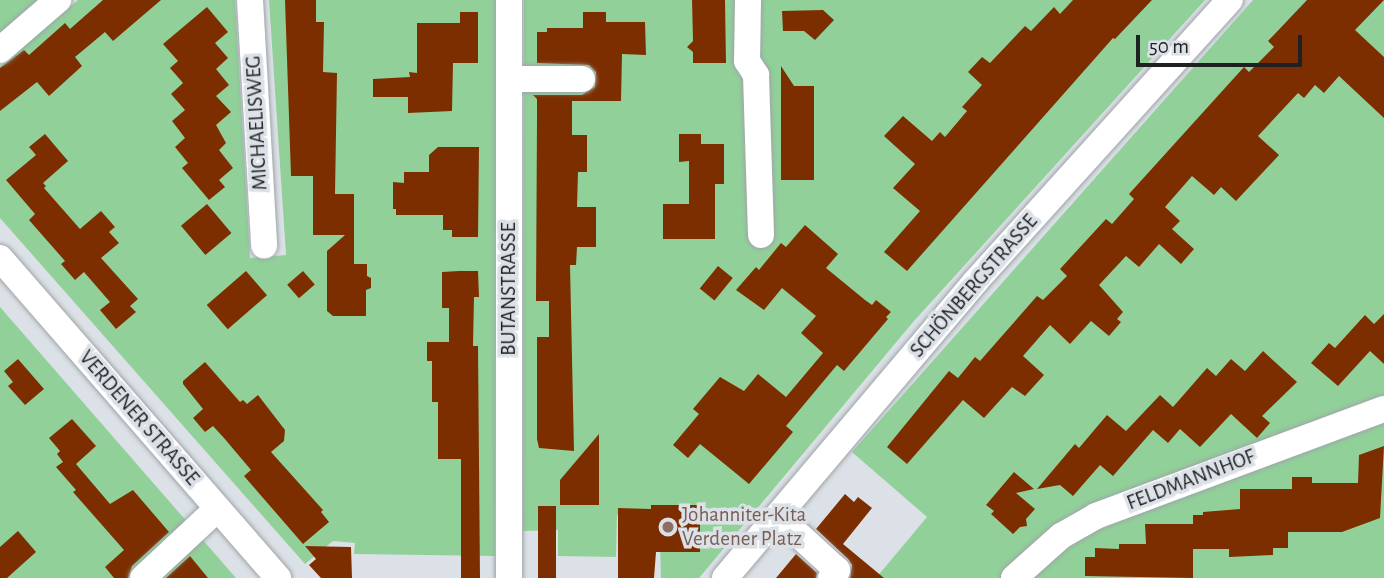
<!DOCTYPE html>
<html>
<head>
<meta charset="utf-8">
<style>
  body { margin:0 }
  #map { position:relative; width:1384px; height:578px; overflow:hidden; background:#dbe1e6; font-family:"Alegreya Sans",sans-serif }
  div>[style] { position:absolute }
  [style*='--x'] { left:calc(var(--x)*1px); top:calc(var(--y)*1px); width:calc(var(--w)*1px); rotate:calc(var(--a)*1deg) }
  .green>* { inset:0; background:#91d199 }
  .building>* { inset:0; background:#7d2e00; transform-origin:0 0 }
  .roads { filter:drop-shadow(0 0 2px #9ea4a8) drop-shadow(0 0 2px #9ea4a8) }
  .minor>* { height:26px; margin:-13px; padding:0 13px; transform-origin:13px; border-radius:13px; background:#fff }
  .dots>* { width:19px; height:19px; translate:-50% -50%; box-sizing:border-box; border:4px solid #dbe1e6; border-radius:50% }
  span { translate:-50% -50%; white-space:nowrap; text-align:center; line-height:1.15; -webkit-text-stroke:7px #dbe1e6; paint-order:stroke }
  .street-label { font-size:21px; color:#1e2022 }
  .education-label { font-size:21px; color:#785e54 }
  .left { translate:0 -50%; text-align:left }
  .scale { position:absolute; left:1136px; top:35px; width:166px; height:32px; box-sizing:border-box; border:4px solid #1e2022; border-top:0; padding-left:9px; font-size:21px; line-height:24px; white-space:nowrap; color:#1e2022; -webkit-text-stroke:5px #dbe1e6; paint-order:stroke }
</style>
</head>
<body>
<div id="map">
  <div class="green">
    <div style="clip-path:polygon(0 0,58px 0,0 50px)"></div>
    <div style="clip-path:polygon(78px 0,235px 0,250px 258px,286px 255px,269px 0,496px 0,495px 556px,354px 554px,355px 543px,333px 541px,305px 564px,0 218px,0 66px)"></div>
    <div style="clip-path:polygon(524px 0,1205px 0,914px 321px,699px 578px,661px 578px,659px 516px,617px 515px,616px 557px,558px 556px,558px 530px,523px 531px)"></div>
    <div style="clip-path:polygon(1253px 0,1384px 0,1384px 578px,876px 578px,927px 517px,852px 452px)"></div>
    <div style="clip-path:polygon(0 307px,236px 578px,0 578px)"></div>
  </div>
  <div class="building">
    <div style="clip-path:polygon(103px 0,161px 0,113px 41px,105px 32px,75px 57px,82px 66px,49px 96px,37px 82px,0 111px,0 68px,24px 50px,29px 55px,65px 23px,70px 29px)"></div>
    <div style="clip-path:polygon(285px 0,316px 0,316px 22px,324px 22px,323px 72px,337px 73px,335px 194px,354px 194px,354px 264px,367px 264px,367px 276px,371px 278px,371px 288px,366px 290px,366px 316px,333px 316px,327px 311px,327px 251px,345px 235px,313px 235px,313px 176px,291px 176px)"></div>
    <div style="clip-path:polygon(692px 0,725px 0,726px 63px,693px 63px,693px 52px,687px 47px,693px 41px)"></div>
    <div style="clip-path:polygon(1073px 0,1152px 0,1115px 39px,1113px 38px,907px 271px,884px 252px,920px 211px,893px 188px,915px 164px,884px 136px,903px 116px,932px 141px,940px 132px,945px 137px,967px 111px,962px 107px,982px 85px,968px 72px,982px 57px,990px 63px,1025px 26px,1031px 31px,1054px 7px,1060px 14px)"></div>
    <div style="clip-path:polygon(1307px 0,1384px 0,1355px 30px,1384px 57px,1384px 118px,1339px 76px,1324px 93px,1315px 85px,1304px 98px,1298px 93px,1258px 136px,1279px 155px,1236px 201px,1221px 187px,1214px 195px,1192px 176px,1165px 207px,1180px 221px,1172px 229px,1194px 249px,1181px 264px,1159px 244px,1139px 267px,1126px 256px,1099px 285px,1123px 312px,1117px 319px,1121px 322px,1109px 336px,1091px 321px,1070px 344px,1050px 325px,1023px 356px,1044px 375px,1025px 396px,1012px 387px,984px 418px,963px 400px,907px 464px,887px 447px,949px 371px,958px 378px,975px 357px,980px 361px,1037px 296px,1043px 300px,1067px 276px,1060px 269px,1106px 219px,1112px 224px,1134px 199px,1129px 194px,1244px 67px,1249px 72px,1274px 47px,1268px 41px)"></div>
    <div style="clip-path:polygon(207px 7px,228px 32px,215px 43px,228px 58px,216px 69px,229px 85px,216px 96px,231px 112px,216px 125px,226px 143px,219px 150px,233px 168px,219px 180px,225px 187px,209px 200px,182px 168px,188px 163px,175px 147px,185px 138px,172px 121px,185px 110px,171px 94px,183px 83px,170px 68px,178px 61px,163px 44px)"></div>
    <div style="clip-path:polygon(823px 10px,834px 20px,815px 40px,804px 31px,783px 31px,782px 11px)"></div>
    <div style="clip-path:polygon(460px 12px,478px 12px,478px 63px,453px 63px,452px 111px,408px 113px,408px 97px,373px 97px,373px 79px,410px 77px,409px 72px,417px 73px,417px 23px,460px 23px)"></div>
    <div style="clip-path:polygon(583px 12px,606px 12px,606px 22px,645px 22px,646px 55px,622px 54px,621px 101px,572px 101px,572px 135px,587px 135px,587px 172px,578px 172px,577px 207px,596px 207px,596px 247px,577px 247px,576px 265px,570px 265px,574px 451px,539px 448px,537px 439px,537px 337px,549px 337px,549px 301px,536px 301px,537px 116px,537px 99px,533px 95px,582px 95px,595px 87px,596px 72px,589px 65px,537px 63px,537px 32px,547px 32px,547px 28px,583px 28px)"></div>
    <div style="clip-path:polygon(781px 66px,794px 86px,814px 86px,814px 180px,781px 180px)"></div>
    <div style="clip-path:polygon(45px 134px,68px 161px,43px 183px,46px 186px,44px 188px,80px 229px,101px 211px,115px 227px,109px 232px,119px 243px,101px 258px,138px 299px,130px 306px,136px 312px,116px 329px,100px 310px,110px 302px,84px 272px,75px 280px,61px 264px,65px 261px,29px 220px,35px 214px,6px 180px,36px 155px,29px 147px)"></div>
    <div style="clip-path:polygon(679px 134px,701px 134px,701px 144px,724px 144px,724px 184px,715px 184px,715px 239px,663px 239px,663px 204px,689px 204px,689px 161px,679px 162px)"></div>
    <div style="clip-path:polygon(438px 147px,479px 147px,478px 237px,452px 237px,452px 230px,443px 230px,443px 215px,396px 215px,396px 209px,393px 209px,393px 182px,404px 183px,404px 172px,429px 172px,429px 155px)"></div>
    <div style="left:207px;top:204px;width:38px;height:34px;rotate:50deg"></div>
    <div style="clip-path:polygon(805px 225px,838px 254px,826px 268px,865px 300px,872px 305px,876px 300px,891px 312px,886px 317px,888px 319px,844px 371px,837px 365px,786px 426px,793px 432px,749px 484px,700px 444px,688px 458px,673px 445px,699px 414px,693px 409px,720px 377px,744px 391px,758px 374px,786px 397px,823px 353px,801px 333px,816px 316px,782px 288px,764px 310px,736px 290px,756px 267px,759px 270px,781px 243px,786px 247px)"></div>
    <div style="left:718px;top:266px;width:19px;height:29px;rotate:39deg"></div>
    <div style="left:246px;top:271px;width:32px;height:52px;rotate:49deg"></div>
    <div style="left:303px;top:271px;width:18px;height:21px;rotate:49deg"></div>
    <div style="clip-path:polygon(459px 271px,478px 271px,479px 297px,474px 297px,473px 346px,478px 346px,480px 578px,461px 578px,461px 459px,438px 459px,438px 402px,432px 402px,432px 361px,427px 361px,427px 342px,449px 342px,449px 308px,442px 308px,442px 272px)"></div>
    <div style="clip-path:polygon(1384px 314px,1384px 364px,1370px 351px,1338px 386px,1311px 363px,1329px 343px,1335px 348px,1365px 315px,1374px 324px)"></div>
    <div style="clip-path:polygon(1263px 351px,1297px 382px,1262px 416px,1270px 423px,1257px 438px,1231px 414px,1200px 447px,1180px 429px,1168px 443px,1153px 430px,1113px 476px,1100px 465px,1073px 496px,1060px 485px,1037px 489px,1075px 444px,1079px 448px,1107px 415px,1126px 431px,1160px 395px,1173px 407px,1207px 368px,1216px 376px,1231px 359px,1245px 371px)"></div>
    <div style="clip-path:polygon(18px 359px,44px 389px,25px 405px,8px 386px,13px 382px,4px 371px)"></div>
    <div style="clip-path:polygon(205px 362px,240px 402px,243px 400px,247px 404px,258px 395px,285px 430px,284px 441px,271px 452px,323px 510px,321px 512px,329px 522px,303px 544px,244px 476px,251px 470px,224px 438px,213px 426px,205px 432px,193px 418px,203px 409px,183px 384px,183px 381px)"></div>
    <div style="clip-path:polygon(72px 419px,96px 446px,76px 464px,110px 504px,133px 490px,169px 532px,132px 566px,128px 578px,114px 578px,105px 567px,124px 550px,73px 492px,76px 490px,56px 467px,63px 462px,57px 454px,60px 451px,49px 438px)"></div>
    <div style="clip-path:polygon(599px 434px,599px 505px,560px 505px,560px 480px)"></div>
    <div style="clip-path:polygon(1384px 446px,1380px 518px,1342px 532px,1288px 532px,1288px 548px,1273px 548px,1273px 555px,1229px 557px,1229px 549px,1193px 549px,1193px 578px,1085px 576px,1085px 557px,1095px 557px,1095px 548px,1119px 549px,1119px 544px,1146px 544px,1145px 524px,1193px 524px,1193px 515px,1203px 515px,1203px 512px,1240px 509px,1240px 489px,1292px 489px,1292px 477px,1312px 477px,1312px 483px,1358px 483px,1359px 455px)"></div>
    <div style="clip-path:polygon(1014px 472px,1034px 489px,1016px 493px,1035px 509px,1026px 519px,1027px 526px,1020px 527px,1013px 534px,991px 514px,994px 511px,986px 505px)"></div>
    <div style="clip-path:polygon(845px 494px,854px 502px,858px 497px,872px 508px,843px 544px,884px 578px,850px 578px,852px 565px,848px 559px,816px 529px)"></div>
    <div style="clip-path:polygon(651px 505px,700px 505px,700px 552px,656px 552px,654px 578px,618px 578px,618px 508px,651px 509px)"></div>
    <div style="left:538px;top:506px;width:18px;height:72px"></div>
    <div style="clip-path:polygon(18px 531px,36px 552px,7px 578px,0 578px,0 547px)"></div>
    <div style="clip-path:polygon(305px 546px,351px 547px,352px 578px,321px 578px,309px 565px,316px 559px)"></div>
    <div style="clip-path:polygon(796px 554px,817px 573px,816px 578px,776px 578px)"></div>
    <div style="clip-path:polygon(190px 556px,208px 578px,166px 578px)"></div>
  </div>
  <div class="roads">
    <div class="minor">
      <div style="--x:250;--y:0;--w:246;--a:86.7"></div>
      <div style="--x:748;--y:0;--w:61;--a:90.9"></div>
      <div style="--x:747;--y:61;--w:17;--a:57"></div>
      <div style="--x:756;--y:75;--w:160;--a:88.2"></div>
      <div style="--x:0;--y:50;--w:77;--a:-40.8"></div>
      <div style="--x:509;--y:79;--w:73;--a:0"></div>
      <div style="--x:0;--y:258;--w:424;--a:49"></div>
      <div style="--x:778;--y:516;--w:80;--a:42.5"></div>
      <div style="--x:837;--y:570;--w:10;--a:127"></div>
      <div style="--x:143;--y:578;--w:101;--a:-43"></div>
      <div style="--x:509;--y:578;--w:578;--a:-90"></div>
      <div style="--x:725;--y:578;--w:387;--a:-49.8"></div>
      <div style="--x:975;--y:282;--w:380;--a:-47.9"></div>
      <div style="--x:1014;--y:578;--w:63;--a:-41.8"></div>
      <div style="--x:1061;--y:536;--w:40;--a:-29.7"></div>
      <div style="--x:1096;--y:516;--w:307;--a:-20.4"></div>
    </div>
  </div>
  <div class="dots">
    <div style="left:668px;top:527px;background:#8d6e63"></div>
  </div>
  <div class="street-label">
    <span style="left:257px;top:123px;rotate:-93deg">MICHAELISWEG</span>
    <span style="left:974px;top:286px;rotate:-49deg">SCHÖNBERGSTRASSE</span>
    <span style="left:509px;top:289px;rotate:-90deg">BUTANSTRASSE</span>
    <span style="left:139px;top:418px;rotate:49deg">VERDENER STRASSE</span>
    <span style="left:1191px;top:480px;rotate:-21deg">FELDMANNHOF</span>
  </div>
  <div class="education-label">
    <span class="left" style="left:682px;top:527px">Johanniter-Kita<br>Verdener Platz</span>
  </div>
  <div class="scale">50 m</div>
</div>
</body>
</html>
